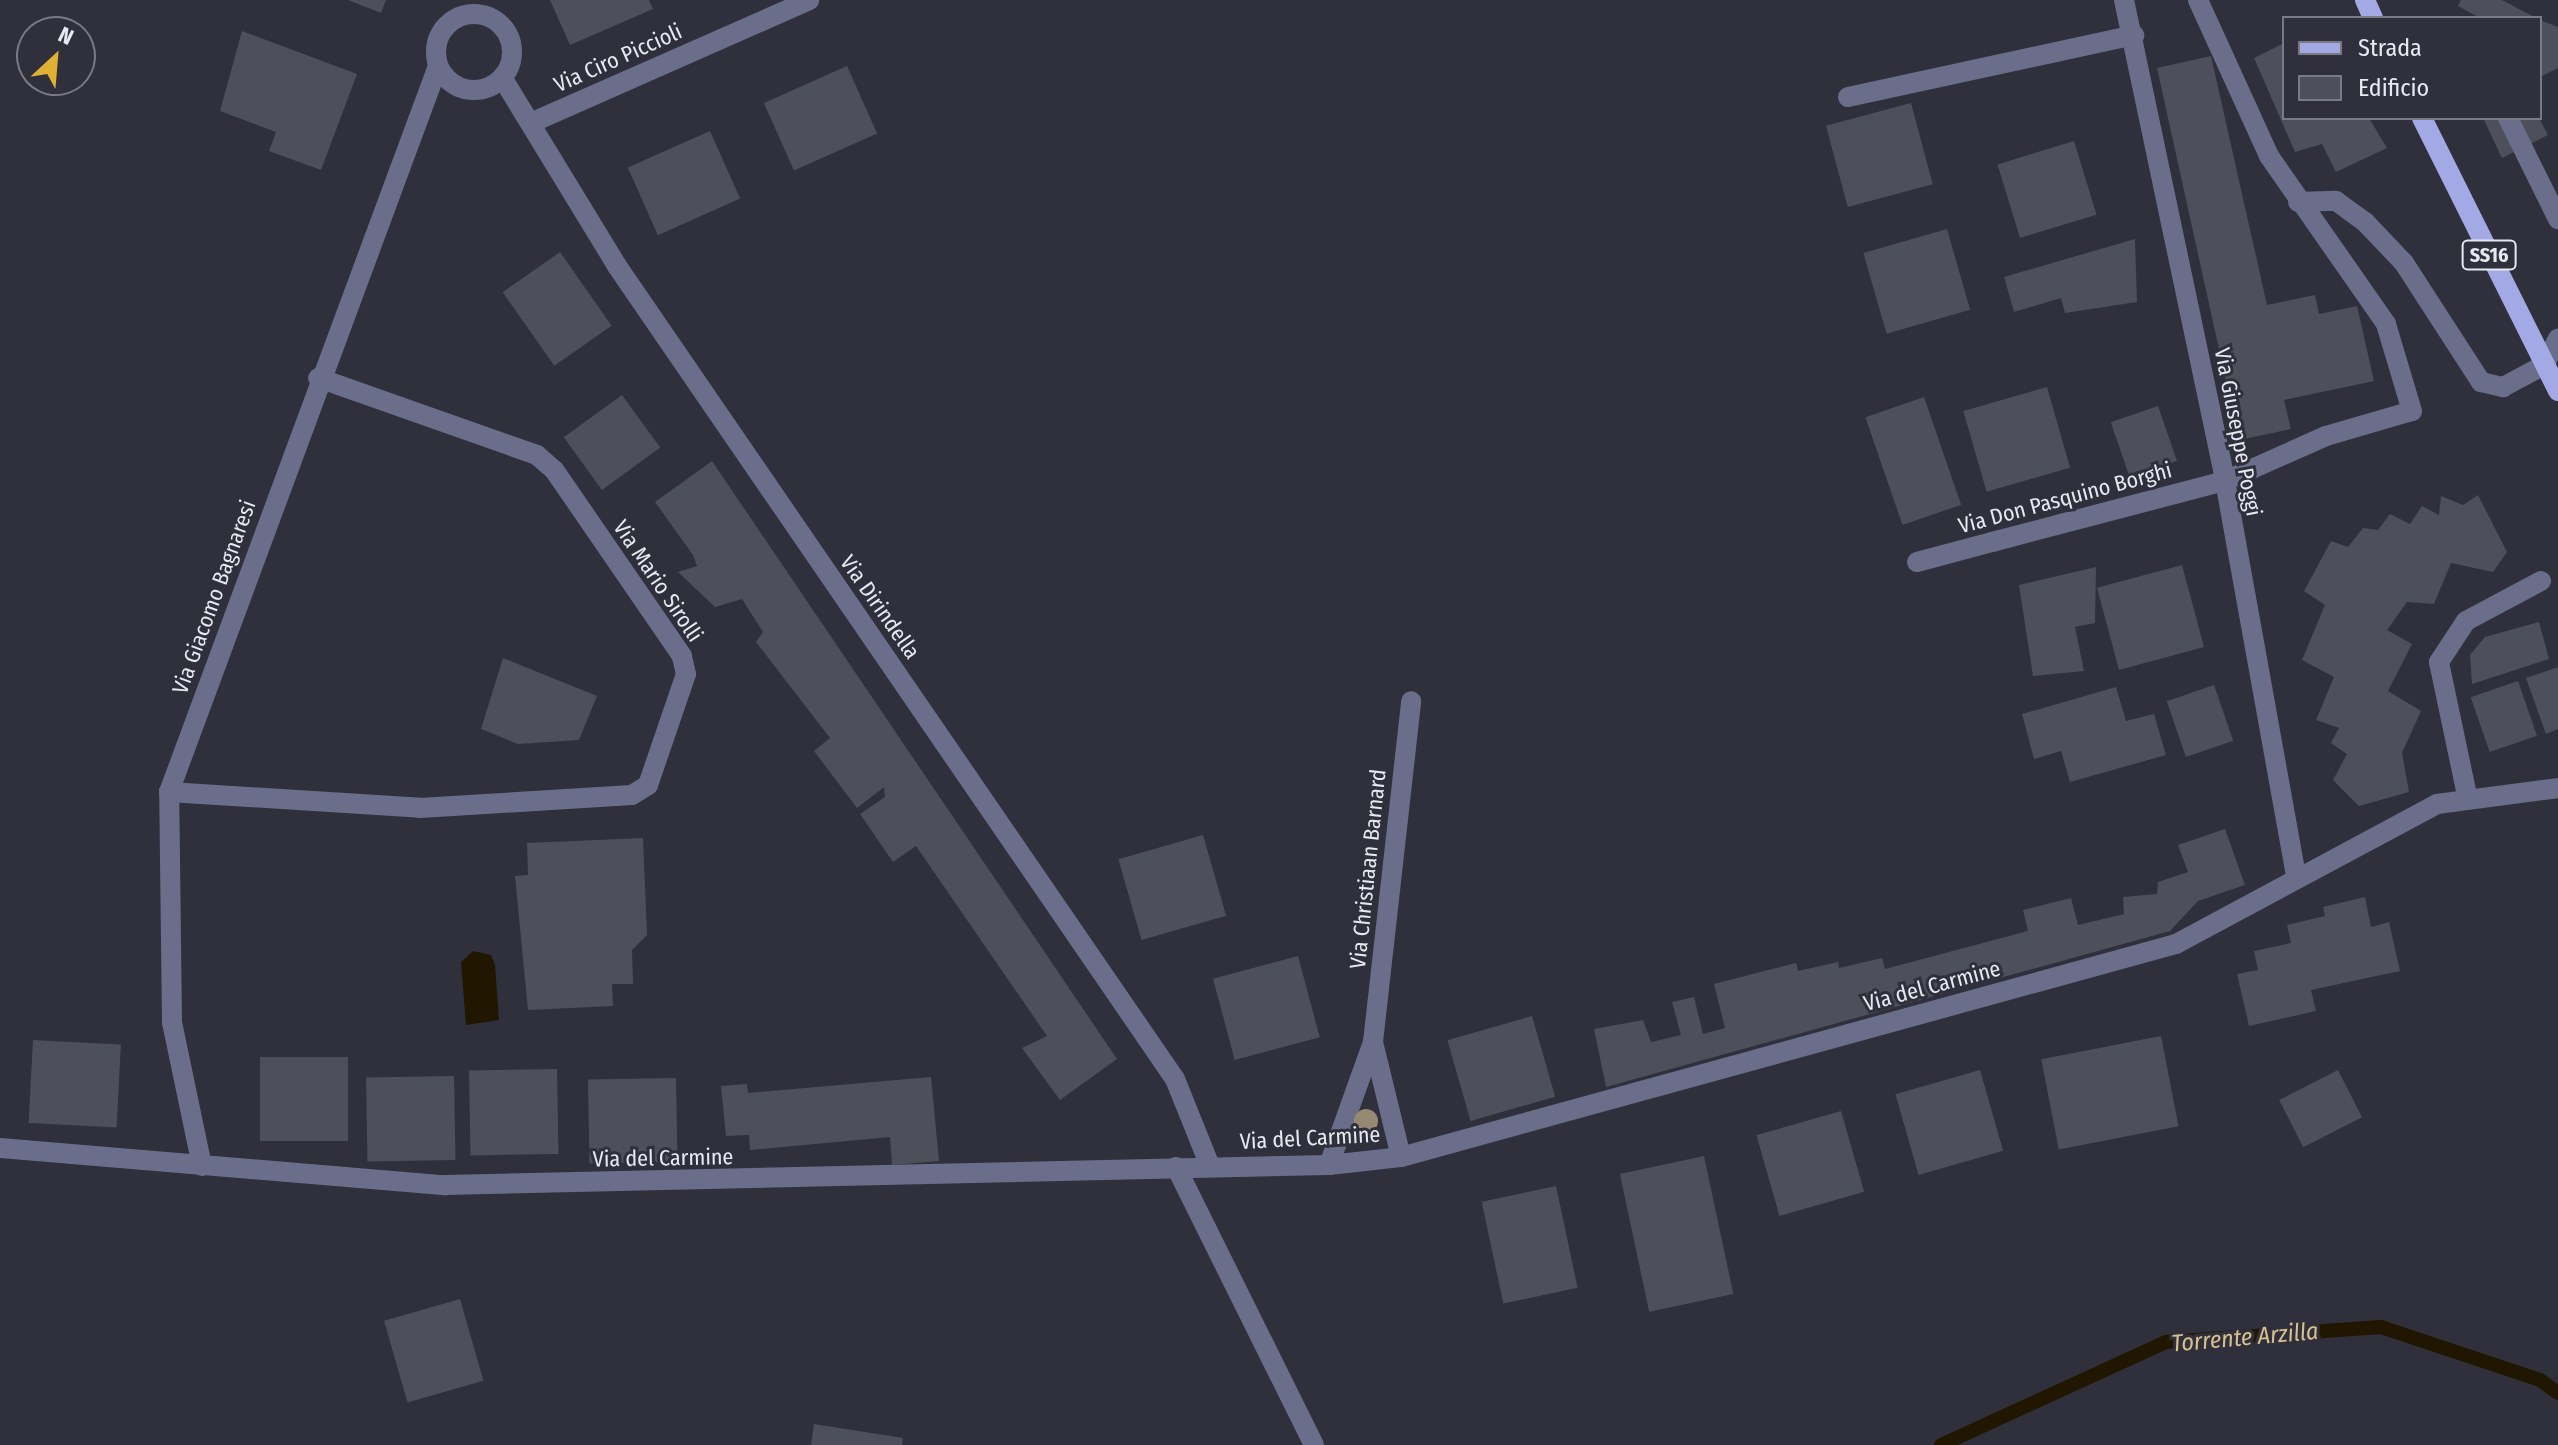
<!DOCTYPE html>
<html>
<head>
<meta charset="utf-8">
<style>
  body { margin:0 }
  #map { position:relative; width:2558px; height:1445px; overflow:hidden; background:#2f303c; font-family:"Fira Sans Condensed",sans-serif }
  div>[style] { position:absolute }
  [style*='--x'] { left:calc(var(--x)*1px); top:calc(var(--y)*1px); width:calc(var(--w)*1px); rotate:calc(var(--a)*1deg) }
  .water>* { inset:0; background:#211700 }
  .stream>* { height:14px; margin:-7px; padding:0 7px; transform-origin:7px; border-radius:7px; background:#211700 }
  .building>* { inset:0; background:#4d4f5b; transform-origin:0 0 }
  .lane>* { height:20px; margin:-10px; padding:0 10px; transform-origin:10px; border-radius:10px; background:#6a6e8b }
  .street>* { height:20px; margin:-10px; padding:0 10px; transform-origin:10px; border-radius:10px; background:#6a6e8b }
  .street>.ring { margin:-10px; padding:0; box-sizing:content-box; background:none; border:20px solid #6a6e8b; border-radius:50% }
  .primary>* { height:20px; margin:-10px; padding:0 10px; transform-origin:10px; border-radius:10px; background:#a2a9e5 }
  .trees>* { width:24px; height:24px; margin:-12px; border-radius:50%; background:#968972 }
  span { translate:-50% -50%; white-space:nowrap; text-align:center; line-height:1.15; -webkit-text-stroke:6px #2f303c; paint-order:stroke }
  .shield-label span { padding:2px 6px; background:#2f303c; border:2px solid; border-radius:6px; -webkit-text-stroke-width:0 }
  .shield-label { font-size:20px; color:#e7e9f0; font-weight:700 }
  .street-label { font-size:22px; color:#e7e9f0 }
  .water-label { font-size:24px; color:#d8c08d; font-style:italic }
  .legend { position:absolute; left:2282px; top:16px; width:260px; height:104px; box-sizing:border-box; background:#2f303c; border:2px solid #797a84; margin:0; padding:10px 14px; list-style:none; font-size:24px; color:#e7e9f0 }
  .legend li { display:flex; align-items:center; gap:16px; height:40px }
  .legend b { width:40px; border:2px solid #797a84 }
  .north { position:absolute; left:16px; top:16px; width:80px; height:80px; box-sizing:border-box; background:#2f303c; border:2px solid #797a84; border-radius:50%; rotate:26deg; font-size:22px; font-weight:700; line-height:32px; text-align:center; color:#e7e9f0 }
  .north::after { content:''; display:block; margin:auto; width:28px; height:36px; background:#e0b034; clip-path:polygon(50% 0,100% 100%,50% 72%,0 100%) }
</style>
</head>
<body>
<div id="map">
  <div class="water">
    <div style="clip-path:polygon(473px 951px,491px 955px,495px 965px,499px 1020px,466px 1025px,461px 962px)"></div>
  </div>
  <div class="stream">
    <div style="--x:1941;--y:1445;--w:247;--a:-24.6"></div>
    <div style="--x:2166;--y:1342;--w:216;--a:-4"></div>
    <div style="--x:2381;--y:1327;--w:168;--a:18.4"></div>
    <div style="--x:2540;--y:1380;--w:22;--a:36"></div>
  </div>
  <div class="building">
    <div style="clip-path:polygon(348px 0,386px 0,381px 13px)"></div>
    <div style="clip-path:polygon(550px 0,649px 0,653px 9px,570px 45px)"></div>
    <div style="clip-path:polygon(2461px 0,2502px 0,2536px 18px,2480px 18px,2458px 6px)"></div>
    <div style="clip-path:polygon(2540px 20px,2558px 27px,2558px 68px,2540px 77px)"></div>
    <div style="clip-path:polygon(242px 31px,357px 74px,321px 170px,269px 151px,276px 132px,220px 111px)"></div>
    <div style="clip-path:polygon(2284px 43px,2284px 118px,2369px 118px,2387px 148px,2336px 172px,2322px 144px,2295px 152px,2254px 58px)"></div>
    <div style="clip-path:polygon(2211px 56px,2267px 305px,2315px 295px,2319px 314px,2357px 306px,2374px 381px,2284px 400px,2291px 429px,2239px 440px,2157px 68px)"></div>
    <div style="left:847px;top:66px;width:74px;height:91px;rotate:66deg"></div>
    <div style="left:1911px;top:103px;width:84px;height:88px;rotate:75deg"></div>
    <div style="clip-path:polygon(2483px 118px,2539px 118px,2548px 135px,2502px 158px)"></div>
    <div style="left:710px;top:131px;width:74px;height:90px;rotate:66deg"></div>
    <div style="left:2074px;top:141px;width:77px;height:80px;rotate:73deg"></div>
    <div style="left:1947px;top:229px;width:84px;height:87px;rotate:74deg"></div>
    <div style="clip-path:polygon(2135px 239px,2137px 302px,2065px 313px,2061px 298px,2014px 312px,2004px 277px)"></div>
    <div style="left:560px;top:252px;width:90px;height:70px;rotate:55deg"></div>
    <div style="left:2047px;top:387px;width:84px;height:87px;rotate:74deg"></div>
    <div style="left:622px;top:395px;width:65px;height:72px;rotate:54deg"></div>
    <div style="left:1924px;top:397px;width:114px;height:62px;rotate:71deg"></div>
    <div style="left:2158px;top:406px;width:58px;height:50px;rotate:71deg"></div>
    <div style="clip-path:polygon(712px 461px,1117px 1059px,1060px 1100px,1022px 1048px,1047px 1036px,916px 846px,893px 862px,860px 814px,885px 797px,884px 787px,857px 808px,814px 751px,830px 738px,756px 642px,763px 632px,742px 599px,715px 607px,678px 572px,697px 566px,693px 555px,655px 502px)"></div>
    <div style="clip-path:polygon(2478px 495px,2507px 552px,2493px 572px,2451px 563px,2434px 604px,2407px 602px,2387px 630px,2412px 644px,2388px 691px,2421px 711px,2402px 753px,2409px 792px,2359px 806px,2333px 780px,2347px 754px,2331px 743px,2339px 728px,2316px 720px,2334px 677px,2302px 660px,2325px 605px,2304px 591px,2331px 541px,2348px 547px,2363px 528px,2378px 530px,2390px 514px,2410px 524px,2422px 506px,2439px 515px,2441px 496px,2463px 505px)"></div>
    <div style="left:2182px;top:565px;width:85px;height:88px;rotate:75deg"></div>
    <div style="clip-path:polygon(2096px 567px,2095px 623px,2075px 627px,2084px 671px,2033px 676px,2019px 585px)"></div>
    <div style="clip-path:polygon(2539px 622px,2549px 659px,2472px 684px,2470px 655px,2485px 637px)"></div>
    <div style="clip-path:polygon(503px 658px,597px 696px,579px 740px,518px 744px,481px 729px)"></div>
    <div style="clip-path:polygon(2558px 667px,2558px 729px,2546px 734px,2526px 678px)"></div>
    <div style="left:2518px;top:681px;width:58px;height:50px;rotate:71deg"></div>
    <div style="left:2214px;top:685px;width:59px;height:50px;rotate:71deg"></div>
    <div style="clip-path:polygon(2116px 687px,2126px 721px,2154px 714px,2166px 755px,2070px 782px,2061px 751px,2034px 759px,2022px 714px)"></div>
    <div style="clip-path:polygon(2225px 829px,2245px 885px,2198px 901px,2170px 931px,1606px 1087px,1594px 1029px,1643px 1020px,1651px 1042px,1681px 1035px,1672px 1002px,1694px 997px,1703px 1034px,1725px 1028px,1714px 984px,1796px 963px,1798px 971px,1838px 962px,1839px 968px,1882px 958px,1885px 969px,2028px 931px,2023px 910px,2071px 898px,2078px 925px,2124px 914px,2123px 897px,2157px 894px,2158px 882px,2188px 872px,2178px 845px)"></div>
    <div style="left:1203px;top:835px;width:84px;height:88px;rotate:74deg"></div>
    <div style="clip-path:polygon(643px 838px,647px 935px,632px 950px,633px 984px,612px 984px,613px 1006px,528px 1010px,515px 876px,528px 875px,527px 843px)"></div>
    <div style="clip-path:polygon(2365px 897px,2371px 927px,2389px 922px,2400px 971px,2311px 990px,2316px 1011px,2249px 1026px,2237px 974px,2258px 970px,2254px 951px,2291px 943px,2287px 925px,2325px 916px,2323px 907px)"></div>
    <div style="left:1298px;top:956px;width:84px;height:88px;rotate:75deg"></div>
    <div style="left:1532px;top:1016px;width:84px;height:88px;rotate:74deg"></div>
    <div style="left:2161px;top:1036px;width:92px;height:122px;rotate:79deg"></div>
    <div style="left:33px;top:1040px;width:88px;height:83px;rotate:3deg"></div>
    <div style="left:348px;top:1057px;width:84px;height:88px;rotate:90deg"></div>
    <div style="left:557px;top:1069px;width:85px;height:88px;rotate:89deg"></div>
    <div style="left:1980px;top:1070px;width:84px;height:88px;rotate:74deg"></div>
    <div style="left:2338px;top:1070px;width:53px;height:66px;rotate:63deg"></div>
    <div style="left:454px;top:1076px;width:84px;height:88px;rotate:89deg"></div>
    <div style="clip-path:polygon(931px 1077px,939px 1161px,892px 1165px,890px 1137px,750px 1150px,749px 1135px,726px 1136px,721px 1086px,747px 1084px,748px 1093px)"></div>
    <div style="left:676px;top:1078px;width:84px;height:88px;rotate:89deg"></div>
    <div style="left:1841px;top:1111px;width:84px;height:88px;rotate:74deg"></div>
    <div style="left:1704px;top:1156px;width:141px;height:86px;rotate:78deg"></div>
    <div style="left:1556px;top:1186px;width:104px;height:76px;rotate:78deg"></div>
    <div style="left:460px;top:1299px;width:85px;height:79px;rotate:74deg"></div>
    <div style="clip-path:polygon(814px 1424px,903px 1438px,902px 1445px,811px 1445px)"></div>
  </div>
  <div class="lane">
    <div style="--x:2198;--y:0;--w:171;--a:65.5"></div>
    <div style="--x:2269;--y:156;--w:205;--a:55.1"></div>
    <div style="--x:2386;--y:324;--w:91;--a:73.4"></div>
    <div style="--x:2412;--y:411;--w:90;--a:163.8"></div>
    <div style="--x:2326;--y:436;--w:111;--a:156"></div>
    <div style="--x:1848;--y:97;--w:293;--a:-12.2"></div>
    <div style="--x:2508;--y:118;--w:113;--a:63.7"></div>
    <div style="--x:2298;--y:202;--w:38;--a:-2"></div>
    <div style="--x:2336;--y:201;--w:36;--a:36"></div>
    <div style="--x:2365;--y:222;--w:57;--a:46.4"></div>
    <div style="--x:2404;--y:263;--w:142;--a:57.1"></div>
    <div style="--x:2481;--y:382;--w:23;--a:13"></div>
    <div style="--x:2503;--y:387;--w:47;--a:-28.2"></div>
    <div style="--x:2544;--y:365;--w:30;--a:-62"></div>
    <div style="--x:1917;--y:562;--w:78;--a:-14.9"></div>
    <div style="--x:2468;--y:800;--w:141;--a:-101.9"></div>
    <div style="--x:2439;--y:662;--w:49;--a:-56.6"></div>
    <div style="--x:2466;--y:621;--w:85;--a:-28.1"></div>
  </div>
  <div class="street">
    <div style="--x:2124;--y:0;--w:491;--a:78.1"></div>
    <div style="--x:2225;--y:481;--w:401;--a:79.8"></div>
    <div class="ring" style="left:436px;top:14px;width:56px;height:56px"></div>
    <div style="--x:503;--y:79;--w:219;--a:58.6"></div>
    <div style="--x:617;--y:266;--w:986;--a:55.54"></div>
    <div style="--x:1175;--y:1079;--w:94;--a:68.1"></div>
    <div style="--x:533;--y:122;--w:302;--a:-23.8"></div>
    <div style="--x:1992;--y:542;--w:241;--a:-14.7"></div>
    <div style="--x:169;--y:792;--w:252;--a:3.6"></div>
    <div style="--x:420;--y:808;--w:212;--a:-3.5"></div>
    <div style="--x:632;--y:795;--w:19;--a:-32"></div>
    <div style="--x:648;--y:785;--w:117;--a:-71.1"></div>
    <div style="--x:686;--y:674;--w:18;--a:-103"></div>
    <div style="--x:682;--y:656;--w:226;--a:-124.5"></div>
    <div style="--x:554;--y:470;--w:23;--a:-139"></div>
    <div style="--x:537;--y:455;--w:232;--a:-160.6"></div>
    <div style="--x:1373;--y:1042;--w:118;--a:76.3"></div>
    <div style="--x:0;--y:1148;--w:447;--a:4.8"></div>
    <div style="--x:445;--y:1185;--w:884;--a:-1.3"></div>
    <div style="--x:1329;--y:1165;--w:72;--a:-6.3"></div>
    <div style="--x:1401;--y:1157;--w:804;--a:-15.37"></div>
    <div style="--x:2176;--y:944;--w:296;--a:-28.2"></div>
    <div style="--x:2437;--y:804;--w:122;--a:-7.5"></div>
    <div style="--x:1329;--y:1165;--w:131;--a:-70.3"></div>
    <div style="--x:1373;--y:1042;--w:343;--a:-83.6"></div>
    <div style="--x:202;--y:1166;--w:147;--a:-101.8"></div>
    <div style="--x:172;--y:1022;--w:230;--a:-90.7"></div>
    <div style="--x:169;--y:792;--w:774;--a:-69.67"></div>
    <div style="--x:1176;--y:1167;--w:310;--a:63.6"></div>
  </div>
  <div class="primary">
    <div style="--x:2365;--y:0;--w:20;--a:66"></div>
    <div style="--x:2422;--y:118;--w:305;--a:63.5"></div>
  </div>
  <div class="trees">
    <div style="left:1366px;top:1121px"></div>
  </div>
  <div class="shield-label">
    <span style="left:2489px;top:255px">SS16</span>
  </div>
  <div class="street-label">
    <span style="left:618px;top:58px;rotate:-24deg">Via Ciro Piccioli</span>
    <span style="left:2238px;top:432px;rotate:79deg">Via Giuseppe Poggi</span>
    <span style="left:2065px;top:498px;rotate:-15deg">Via Don Pasquino Borghi</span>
    <span style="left:658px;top:581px;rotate:56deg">Via Mario Sirolli</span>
    <span style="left:214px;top:597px;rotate:-70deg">Via Giacomo Bagnaresi</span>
    <span style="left:880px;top:607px;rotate:55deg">Via Dirindella</span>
    <span style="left:1368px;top:869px;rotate:-84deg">Via Christiaan Barnard</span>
    <span style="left:1932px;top:986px;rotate:-15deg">Via del Carmine</span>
    <span style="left:1310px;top:1138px;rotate:-3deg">Via del Carmine</span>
    <span style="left:663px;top:1158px;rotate:-1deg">Via del Carmine</span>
  </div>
  <div class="water-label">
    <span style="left:2245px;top:1338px;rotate:-5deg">Torrente Arzilla</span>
  </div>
  <ul class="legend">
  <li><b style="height:10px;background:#a2a9e5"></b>Strada</li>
  <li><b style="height:22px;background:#4d4f5b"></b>Edificio</li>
  </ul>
  <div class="north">N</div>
</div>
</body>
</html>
